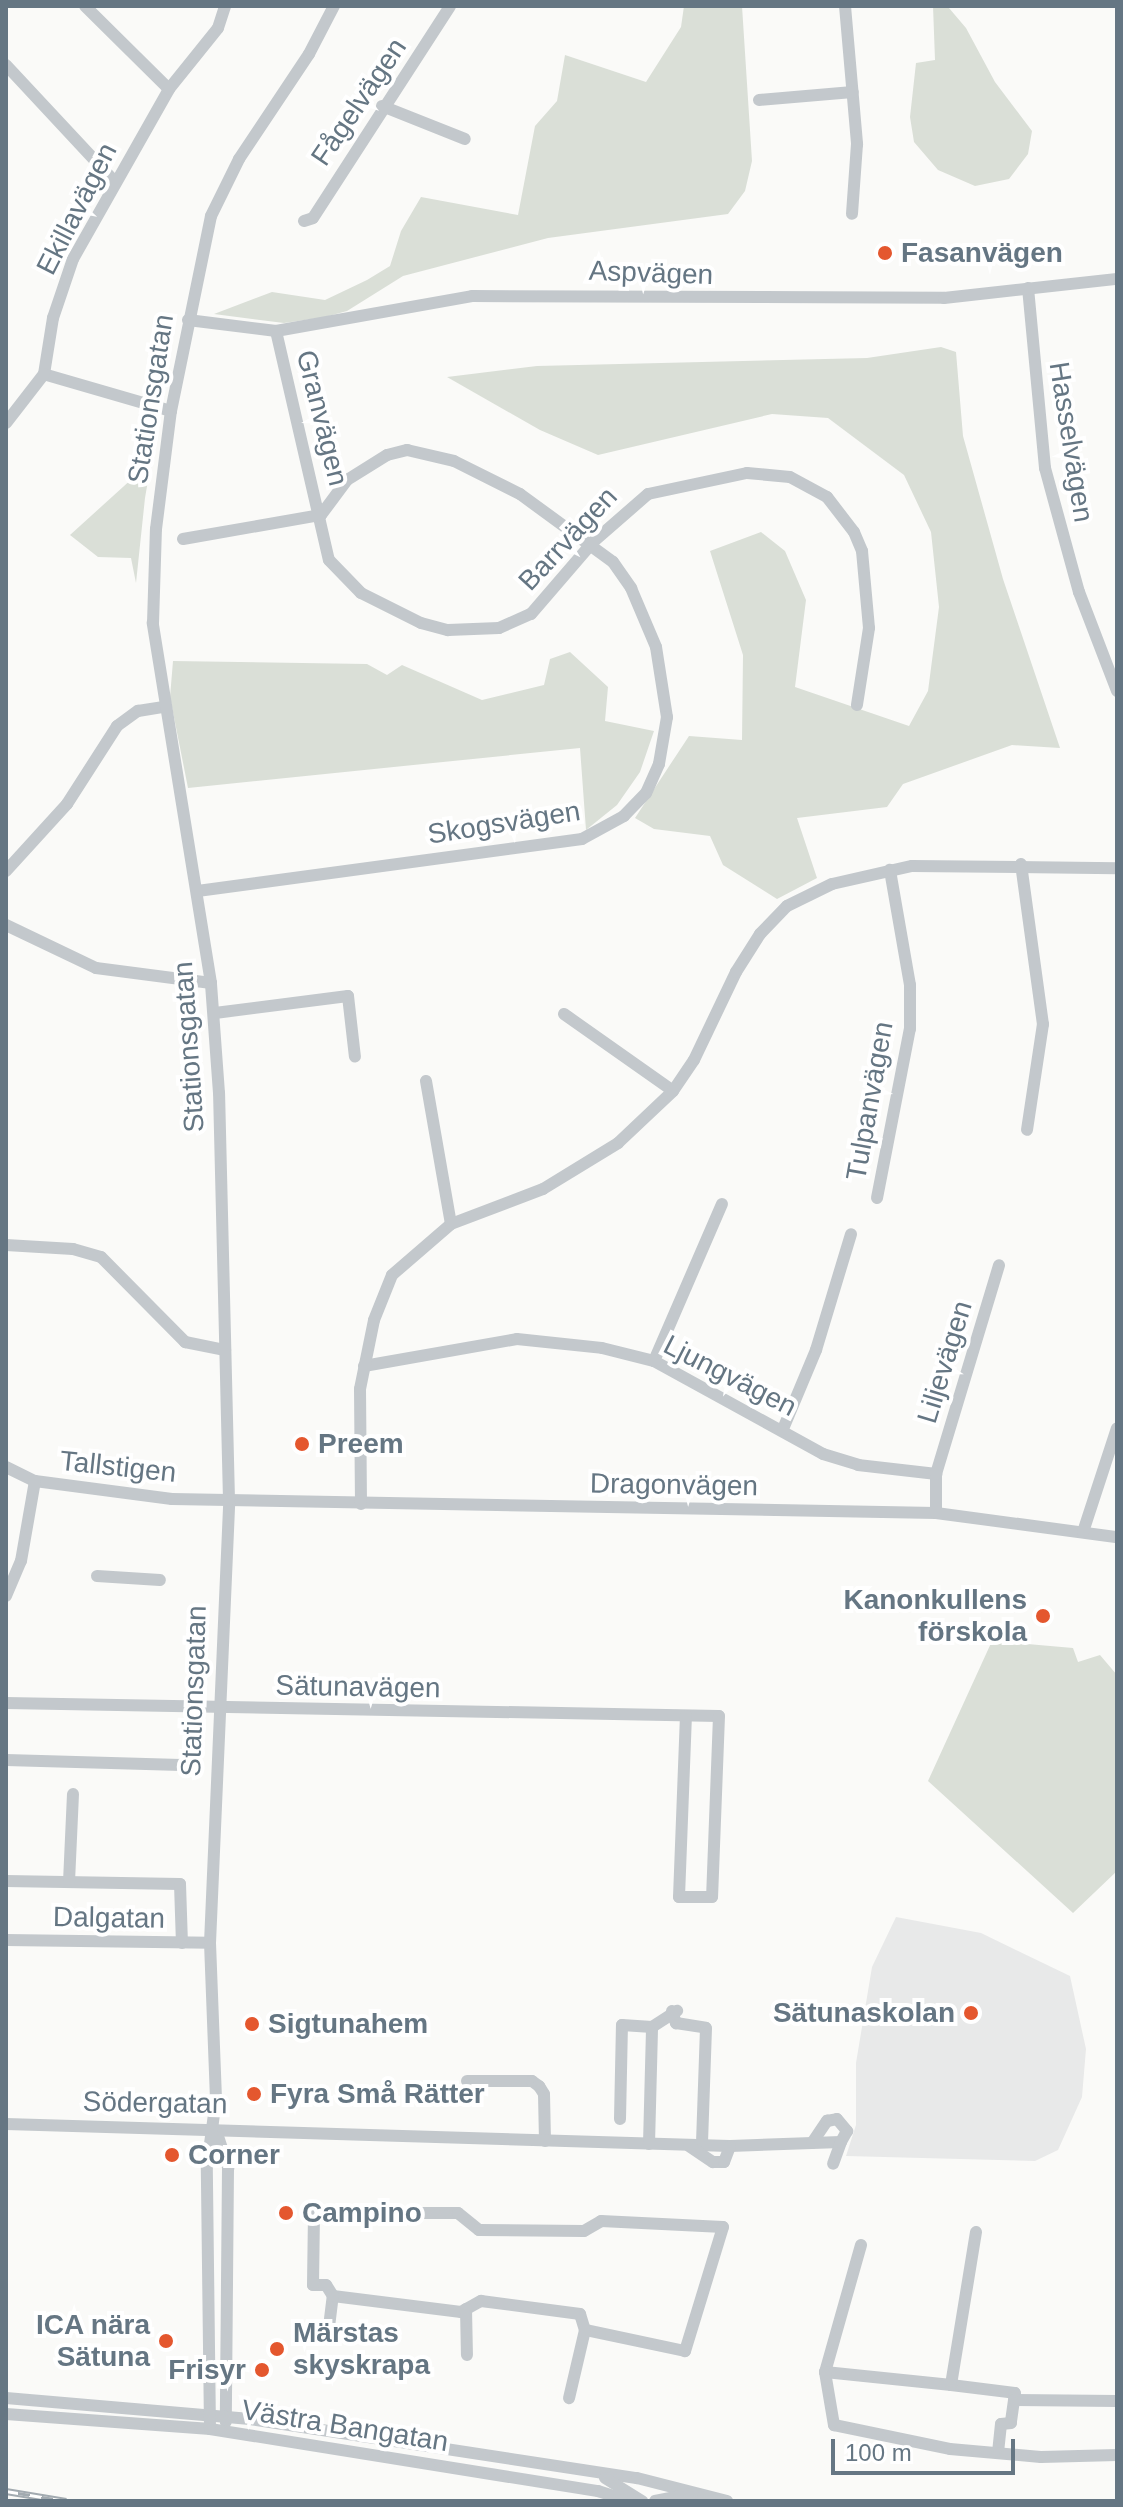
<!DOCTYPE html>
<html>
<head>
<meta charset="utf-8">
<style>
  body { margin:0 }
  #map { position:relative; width:1123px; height:2507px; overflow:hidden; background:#fafaf8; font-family:Helvetica,sans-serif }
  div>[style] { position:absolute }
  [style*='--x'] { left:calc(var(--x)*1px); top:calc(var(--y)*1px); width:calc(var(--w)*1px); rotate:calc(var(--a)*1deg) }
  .built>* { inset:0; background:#e8e9e9 }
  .green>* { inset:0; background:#dadfd7 }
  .minor>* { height:12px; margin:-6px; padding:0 6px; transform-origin:6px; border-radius:6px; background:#c3c8cc }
  .rail>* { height:7px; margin-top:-3.5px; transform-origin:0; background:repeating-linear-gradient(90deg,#fff 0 12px,#a2aab0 0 24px); box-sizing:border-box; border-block:2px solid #a2aab0 }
  .dots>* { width:22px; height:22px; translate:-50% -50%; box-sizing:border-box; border:4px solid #fff; border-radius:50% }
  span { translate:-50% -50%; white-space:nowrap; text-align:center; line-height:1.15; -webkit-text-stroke:8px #fff; paint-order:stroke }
  .street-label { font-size:28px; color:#657683 }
  .poi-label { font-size:28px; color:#657683; font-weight:700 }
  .left { translate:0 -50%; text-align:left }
  .right { translate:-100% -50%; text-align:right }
  .frame { position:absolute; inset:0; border:8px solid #657683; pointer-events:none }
  .scale { position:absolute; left:831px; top:2439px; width:184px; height:36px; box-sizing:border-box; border:4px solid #657683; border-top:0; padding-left:10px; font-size:24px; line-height:28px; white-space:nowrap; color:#657683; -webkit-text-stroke:6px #fff; paint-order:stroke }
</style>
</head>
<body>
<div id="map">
  <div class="built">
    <div style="clip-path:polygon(896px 1917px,981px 1933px,1070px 1976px,1086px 2049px,1082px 2097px,1058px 2150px,1035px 2161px,846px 2156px,856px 2125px,856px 2063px,872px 1967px)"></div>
  </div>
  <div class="green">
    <div style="clip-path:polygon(684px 6px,742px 6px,752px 161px,745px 191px,728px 214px,548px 238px,403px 276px,347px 311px,325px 317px,284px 323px,214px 314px,272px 292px,325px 300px,367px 280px,390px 266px,401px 231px,421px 197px,518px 215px,535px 126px,557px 101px,565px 55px,646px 82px,681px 27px)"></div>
    <div style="clip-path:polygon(933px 6px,949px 8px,966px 28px,995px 82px,1032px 131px,1028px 154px,1009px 179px,975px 186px,938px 170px,914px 142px,910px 117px,916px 63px,935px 60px)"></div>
    <div style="clip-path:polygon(941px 347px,956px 352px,963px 436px,1003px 579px,1060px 748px,1012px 745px,903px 784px,887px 807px,797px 818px,817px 878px,777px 899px,723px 865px,710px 836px,654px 829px,635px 818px,689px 736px,742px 740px,743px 655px,710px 551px,761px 532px,785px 551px,806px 600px,795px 687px,909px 726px,928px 691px,939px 607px,931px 532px,904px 475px,828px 418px,772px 414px,598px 455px,540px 430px,447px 377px,537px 366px,867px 358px)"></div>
    <div style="clip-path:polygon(154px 445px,145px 498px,136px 583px,131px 558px,98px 557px,70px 535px,145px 467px)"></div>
    <div style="clip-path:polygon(570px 652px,608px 687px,605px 721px,654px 731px,640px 772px,617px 805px,586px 830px,580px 748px,188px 788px,170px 697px,173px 661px,367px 664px,387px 675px,402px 665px,482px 700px,544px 685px,550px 659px)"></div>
    <div style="clip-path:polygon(992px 1641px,1073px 1648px,1078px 1662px,1100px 1655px,1117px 1675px,1117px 1871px,1073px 1913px,928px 1781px)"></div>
  </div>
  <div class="minor">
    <div style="--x:85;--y:6;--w:118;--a:44.7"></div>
    <div style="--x:845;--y:6;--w:139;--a:85"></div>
    <div style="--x:857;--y:144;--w:70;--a:94.1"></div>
    <div style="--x:6;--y:65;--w:158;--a:47"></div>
    <div style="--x:759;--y:100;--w:94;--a:-4.9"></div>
    <div style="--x:382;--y:106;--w:89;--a:21.7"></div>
    <div style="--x:304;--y:221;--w:9;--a:-18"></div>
    <div style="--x:313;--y:218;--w:252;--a:-57.1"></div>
    <div style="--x:1028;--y:288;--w:181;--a:84.6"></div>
    <div style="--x:1045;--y:468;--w:129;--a:74.7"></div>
    <div style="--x:1079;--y:592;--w:106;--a:69"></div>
    <div style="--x:188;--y:320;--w:89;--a:7.1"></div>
    <div style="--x:276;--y:331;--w:199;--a:-10.1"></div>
    <div style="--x:472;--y:296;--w:472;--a:0.2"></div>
    <div style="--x:944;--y:298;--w:174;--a:-6.3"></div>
    <div style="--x:276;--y:331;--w:235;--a:77"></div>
    <div style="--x:329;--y:560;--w:46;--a:45.9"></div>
    <div style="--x:361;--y:593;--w:67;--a:26.6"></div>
    <div style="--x:421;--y:623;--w:28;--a:15"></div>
    <div style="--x:448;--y:630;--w:51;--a:-2.2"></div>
    <div style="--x:499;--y:628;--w:35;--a:-24"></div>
    <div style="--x:531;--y:614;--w:95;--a:-49.3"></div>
    <div style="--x:593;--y:542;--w:73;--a:-41.1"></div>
    <div style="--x:648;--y:494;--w:101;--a:-12"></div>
    <div style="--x:747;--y:473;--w:43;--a:5.3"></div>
    <div style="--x:790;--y:477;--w:42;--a:28.4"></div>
    <div style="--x:827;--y:497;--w:44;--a:52.4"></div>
    <div style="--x:854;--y:532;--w:21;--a:67"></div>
    <div style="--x:862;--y:551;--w:77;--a:84.8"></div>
    <div style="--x:869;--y:628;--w:78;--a:98.9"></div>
    <div style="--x:171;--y:411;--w:132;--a:-163.8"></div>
    <div style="--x:44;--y:374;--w:57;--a:-80.9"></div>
    <div style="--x:53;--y:318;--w:62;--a:-71.3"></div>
    <div style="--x:73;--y:259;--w:195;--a:-60.5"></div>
    <div style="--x:169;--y:89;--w:78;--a:-51.2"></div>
    <div style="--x:218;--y:28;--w:23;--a:-72"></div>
    <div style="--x:6;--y:423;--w:62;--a:-52.2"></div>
    <div style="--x:183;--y:539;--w:140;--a:-9.9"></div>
    <div style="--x:321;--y:515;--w:44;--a:-53.4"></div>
    <div style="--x:347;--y:480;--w:47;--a:-32"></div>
    <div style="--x:387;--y:455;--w:21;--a:-14"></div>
    <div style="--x:407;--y:450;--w:48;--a:13.2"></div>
    <div style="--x:454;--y:461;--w:74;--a:26.6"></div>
    <div style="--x:520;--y:494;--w:115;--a:36.2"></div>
    <div style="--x:613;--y:562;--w:32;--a:55"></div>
    <div style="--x:631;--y:588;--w:64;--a:67"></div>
    <div style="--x:656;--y:647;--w:71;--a:81.1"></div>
    <div style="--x:667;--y:717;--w:48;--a:99.7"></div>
    <div style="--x:659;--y:764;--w:32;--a:114"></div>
    <div style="--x:646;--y:793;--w:32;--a:134"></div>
    <div style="--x:624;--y:816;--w:48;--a:151.3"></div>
    <div style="--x:582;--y:839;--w:388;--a:172.3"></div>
    <div style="--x:1021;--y:864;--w:162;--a:82.2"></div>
    <div style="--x:1043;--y:1024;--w:107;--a:98.6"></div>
    <div style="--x:6;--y:871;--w:91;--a:-47.7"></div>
    <div style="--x:67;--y:804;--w:93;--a:-57.3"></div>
    <div style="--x:117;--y:726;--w:26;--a:-36"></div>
    <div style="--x:138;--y:711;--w:26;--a:-9"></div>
    <div style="--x:6;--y:925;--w:100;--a:25.5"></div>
    <div style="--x:96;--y:968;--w:116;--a:7.4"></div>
    <div style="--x:215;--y:1013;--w:134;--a:-7.3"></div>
    <div style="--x:348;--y:996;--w:61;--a:83.5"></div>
    <div style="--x:564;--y:1014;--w:133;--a:35.2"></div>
    <div style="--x:426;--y:1081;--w:145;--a:80.1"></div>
    <div style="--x:877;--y:1198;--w:172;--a:-79"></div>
    <div style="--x:910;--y:1029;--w:44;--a:-90"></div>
    <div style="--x:910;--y:985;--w:117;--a:-99.9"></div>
    <div style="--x:6;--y:1245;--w:67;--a:3.4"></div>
    <div style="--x:73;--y:1249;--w:29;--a:16"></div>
    <div style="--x:101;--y:1257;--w:120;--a:45.3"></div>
    <div style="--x:185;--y:1342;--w:41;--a:11.3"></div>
    <div style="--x:654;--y:1361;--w:171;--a:-66.6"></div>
    <div style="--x:364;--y:1366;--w:155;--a:-10"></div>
    <div style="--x:517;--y:1339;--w:85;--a:6"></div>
    <div style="--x:602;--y:1348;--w:54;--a:14"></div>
    <div style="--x:654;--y:1361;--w:193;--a:28.8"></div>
    <div style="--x:823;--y:1454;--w:37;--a:17"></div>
    <div style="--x:858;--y:1465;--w:79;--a:6.6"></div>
    <div style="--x:783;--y:1429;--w:86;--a:-67.3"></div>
    <div style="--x:816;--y:1350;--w:121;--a:-73.2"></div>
    <div style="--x:6;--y:1467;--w:32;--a:26"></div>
    <div style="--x:35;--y:1481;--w:138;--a:7.5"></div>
    <div style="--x:172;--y:1499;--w:764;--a:1.05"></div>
    <div style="--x:936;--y:1513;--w:183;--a:7.6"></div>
    <div style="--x:361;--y:1504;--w:115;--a:-90.5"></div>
    <div style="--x:360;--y:1389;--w:70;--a:-78.5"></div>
    <div style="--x:374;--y:1320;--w:48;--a:-68.2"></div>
    <div style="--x:392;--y:1275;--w:78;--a:-40.8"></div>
    <div style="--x:451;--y:1224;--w:98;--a:-20.8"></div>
    <div style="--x:543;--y:1189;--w:88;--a:-31.5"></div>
    <div style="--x:618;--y:1143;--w:76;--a:-43.4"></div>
    <div style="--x:673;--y:1091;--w:37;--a:-56"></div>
    <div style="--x:694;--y:1060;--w:98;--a:-64.5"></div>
    <div style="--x:736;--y:972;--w:45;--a:-57.7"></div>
    <div style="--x:760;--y:934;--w:39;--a:-46"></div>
    <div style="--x:787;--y:906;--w:50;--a:-26.1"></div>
    <div style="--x:832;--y:884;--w:82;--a:-12.7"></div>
    <div style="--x:912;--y:866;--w:205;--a:0.6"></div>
    <div style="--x:936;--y:1513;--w:39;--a:-90"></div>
    <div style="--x:936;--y:1474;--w:218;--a:-73.2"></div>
    <div style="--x:1083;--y:1532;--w:109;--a:-71.9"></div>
    <div style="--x:97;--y:1576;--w:63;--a:3.6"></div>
    <div style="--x:6;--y:1596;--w:38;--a:-67"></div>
    <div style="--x:21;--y:1561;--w:81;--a:-80.1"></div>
    <div style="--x:6;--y:1703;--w:713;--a:1.04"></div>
    <div style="--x:719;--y:1716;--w:181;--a:92.2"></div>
    <div style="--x:712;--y:1897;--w:33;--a:180"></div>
    <div style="--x:679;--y:1897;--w:181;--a:-87.8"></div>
    <div style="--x:6;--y:1760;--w:175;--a:1.6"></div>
    <div style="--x:6;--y:1881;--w:174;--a:1"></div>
    <div style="--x:180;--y:1884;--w:59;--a:88.1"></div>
    <div style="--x:69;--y:1882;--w:88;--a:-87.4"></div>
    <div style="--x:6;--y:1940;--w:204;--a:0.8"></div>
    <div style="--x:672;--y:2011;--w:13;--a:72"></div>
    <div style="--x:676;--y:2023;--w:30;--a:9"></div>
    <div style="--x:706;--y:2028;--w:117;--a:92"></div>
    <div style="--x:467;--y:2081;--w:65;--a:0"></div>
    <div style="--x:532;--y:2081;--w:9;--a:36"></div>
    <div style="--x:539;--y:2086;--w:9;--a:58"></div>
    <div style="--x:544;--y:2094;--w:47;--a:88.8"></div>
    <div style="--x:620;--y:2119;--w:94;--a:-88.8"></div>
    <div style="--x:622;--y:2025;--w:30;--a:4"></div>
    <div style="--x:652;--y:2027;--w:30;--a:-33"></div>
    <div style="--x:6;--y:2124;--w:724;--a:1.74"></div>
    <div style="--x:730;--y:2146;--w:111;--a:-2.1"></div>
    <div style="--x:841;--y:2142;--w:23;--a:110"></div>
    <div style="--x:216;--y:2130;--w:40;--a:72"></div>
    <div style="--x:228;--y:2168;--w:254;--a:90.5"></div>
    <div style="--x:812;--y:2143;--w:27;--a:-56"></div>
    <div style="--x:827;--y:2121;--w:10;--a:-11"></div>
    <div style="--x:837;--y:2119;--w:16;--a:50"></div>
    <div style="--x:847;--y:2131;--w:13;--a:119"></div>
    <div style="--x:649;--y:2144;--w:117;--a:-88.5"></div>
    <div style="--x:689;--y:2146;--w:29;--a:34"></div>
    <div style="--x:713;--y:2162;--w:11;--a:0"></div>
    <div style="--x:724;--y:2162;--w:17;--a:-69"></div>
    <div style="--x:976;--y:2232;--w:155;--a:99.3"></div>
    <div style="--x:951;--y:2385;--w:64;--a:7.1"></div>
    <div style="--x:1015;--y:2393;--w:30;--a:98"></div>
    <div style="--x:1011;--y:2423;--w:10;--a:174"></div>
    <div style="--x:1001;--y:2424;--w:29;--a:96"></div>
    <div style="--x:861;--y:2245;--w:132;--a:105.8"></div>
    <div style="--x:825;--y:2372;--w:127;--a:5.9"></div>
    <div style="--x:333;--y:2296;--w:129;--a:7.1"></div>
    <div style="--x:461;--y:2312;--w:23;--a:-29"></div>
    <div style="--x:481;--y:2301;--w:100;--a:7.5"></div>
    <div style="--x:580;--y:2314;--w:17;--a:73"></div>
    <div style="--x:466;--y:2309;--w:46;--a:88.8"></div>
    <div style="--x:328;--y:2335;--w:39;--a:-83"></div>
    <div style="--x:333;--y:2296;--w:13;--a:-122"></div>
    <div style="--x:326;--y:2285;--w:13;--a:180"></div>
    <div style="--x:313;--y:2285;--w:72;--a:-89.2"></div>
    <div style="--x:314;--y:2213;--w:144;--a:0"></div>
    <div style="--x:458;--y:2213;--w:27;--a:39"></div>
    <div style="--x:479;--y:2230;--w:105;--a:0.5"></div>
    <div style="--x:584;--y:2231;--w:20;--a:-30"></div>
    <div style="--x:601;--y:2221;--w:122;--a:2.8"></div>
    <div style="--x:723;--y:2227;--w:130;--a:107"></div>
    <div style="--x:685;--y:2351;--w:102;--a:-168.1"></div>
    <div style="--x:585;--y:2330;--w:70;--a:103.2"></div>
    <div style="--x:825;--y:2372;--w:54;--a:80.4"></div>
    <div style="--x:834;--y:2425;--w:118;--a:11.7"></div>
    <div style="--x:950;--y:2449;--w:91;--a:5"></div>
    <div style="--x:1041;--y:2457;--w:76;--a:-1.5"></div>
    <div style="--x:6;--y:2398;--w:245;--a:4.9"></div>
    <div style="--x:250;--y:2419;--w:391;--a:8.7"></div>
    <div style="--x:637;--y:2478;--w:93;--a:14.3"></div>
    <div style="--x:1014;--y:2400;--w:103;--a:0.6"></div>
    <div style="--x:6;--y:2414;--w:205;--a:4.2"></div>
    <div style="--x:210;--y:2429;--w:393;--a:9.1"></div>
    <div style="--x:598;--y:2491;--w:32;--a:18"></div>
    <div style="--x:210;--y:2429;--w:263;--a:-90.7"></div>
    <div style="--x:207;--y:2166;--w:68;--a:-82.3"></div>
    <div style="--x:216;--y:2099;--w:156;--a:-92.2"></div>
    <div style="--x:210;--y:1943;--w:443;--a:-87.5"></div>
    <div style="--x:229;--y:1500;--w:407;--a:-91.4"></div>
    <div style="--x:219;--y:1093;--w:110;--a:-94.2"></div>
    <div style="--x:211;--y:983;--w:365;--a:-99.2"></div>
    <div style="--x:153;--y:623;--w:94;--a:-88.2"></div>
    <div style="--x:156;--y:529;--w:119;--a:-82.8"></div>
    <div style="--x:171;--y:411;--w:199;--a:-78.4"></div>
    <div style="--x:211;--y:216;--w:64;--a:-63.8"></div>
    <div style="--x:239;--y:159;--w:126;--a:-56.3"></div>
    <div style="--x:309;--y:54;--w:54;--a:-62.5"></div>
    <div style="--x:605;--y:2478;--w:44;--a:31.9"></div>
    <div style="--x:655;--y:2501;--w:38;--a:-11"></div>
  </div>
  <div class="rail">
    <div style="--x:6;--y:2491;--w:61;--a:9.5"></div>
  </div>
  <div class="dots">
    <div style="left:885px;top:253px;background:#e4572e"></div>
    <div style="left:302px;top:1444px;background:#e4572e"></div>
    <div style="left:1043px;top:1616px;background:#e4572e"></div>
    <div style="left:971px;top:2013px;background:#e4572e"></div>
    <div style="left:252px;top:2024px;background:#e4572e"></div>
    <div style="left:254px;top:2094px;background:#e4572e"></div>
    <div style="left:172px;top:2155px;background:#e4572e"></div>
    <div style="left:286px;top:2213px;background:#e4572e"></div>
    <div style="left:166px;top:2341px;background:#e4572e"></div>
    <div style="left:277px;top:2349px;background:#e4572e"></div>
    <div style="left:262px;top:2370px;background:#e4572e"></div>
  </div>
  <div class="street-label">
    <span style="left:359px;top:102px;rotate:-56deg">Fågelvägen</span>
    <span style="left:77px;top:209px;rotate:-63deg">Ekillavägen</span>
    <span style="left:651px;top:273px;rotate:2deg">Aspvägen</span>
    <span style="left:151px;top:399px;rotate:-81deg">Stationsgatan</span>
    <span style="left:322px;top:418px;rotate:76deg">Granvägen</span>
    <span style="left:1071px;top:442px;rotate:81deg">Hasselvägen</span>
    <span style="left:568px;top:539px;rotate:-47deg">Barrvägen</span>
    <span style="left:504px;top:823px;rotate:-9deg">Skogsvägen</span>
    <span style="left:189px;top:1047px;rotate:-94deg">Stationsgatan</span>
    <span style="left:870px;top:1101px;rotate:-80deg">Tulpanvägen</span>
    <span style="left:945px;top:1362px;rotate:-73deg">Liljevägen</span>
    <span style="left:730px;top:1376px;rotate:27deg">Ljungvägen</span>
    <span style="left:118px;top:1467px;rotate:6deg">Tallstigen</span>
    <span style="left:674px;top:1485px;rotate:1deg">Dragonvägen</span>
    <span style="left:358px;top:1687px;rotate:1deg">Sätunavägen</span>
    <span style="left:194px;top:1691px;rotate:-88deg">Stationsgatan</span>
    <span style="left:109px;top:1918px;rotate:1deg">Dalgatan</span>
    <span style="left:155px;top:2103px;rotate:1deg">Södergatan</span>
    <span style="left:345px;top:2426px;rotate:9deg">Västra Bangatan</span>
  </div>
  <div class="poi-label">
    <span class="left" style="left:901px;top:253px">Fasanvägen</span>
    <span class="left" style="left:318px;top:1444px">Preem</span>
    <span class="right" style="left:1027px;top:1616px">Kanonkullens<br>förskola</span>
    <span class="right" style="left:955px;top:2013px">Sätunaskolan</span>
    <span class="left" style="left:268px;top:2024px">Sigtunahem</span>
    <span class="left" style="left:270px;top:2094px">Fyra Små Rätter</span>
    <span class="left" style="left:188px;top:2155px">Corner</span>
    <span class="left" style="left:302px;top:2213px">Campino</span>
    <span class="right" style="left:150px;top:2341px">ICA nära<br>Sätuna</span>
    <span class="left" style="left:293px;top:2349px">Märstas<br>skyskrapa</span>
    <span class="right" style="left:246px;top:2370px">Frisyr</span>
  </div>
  <div class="frame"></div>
  <div class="scale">100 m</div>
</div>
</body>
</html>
